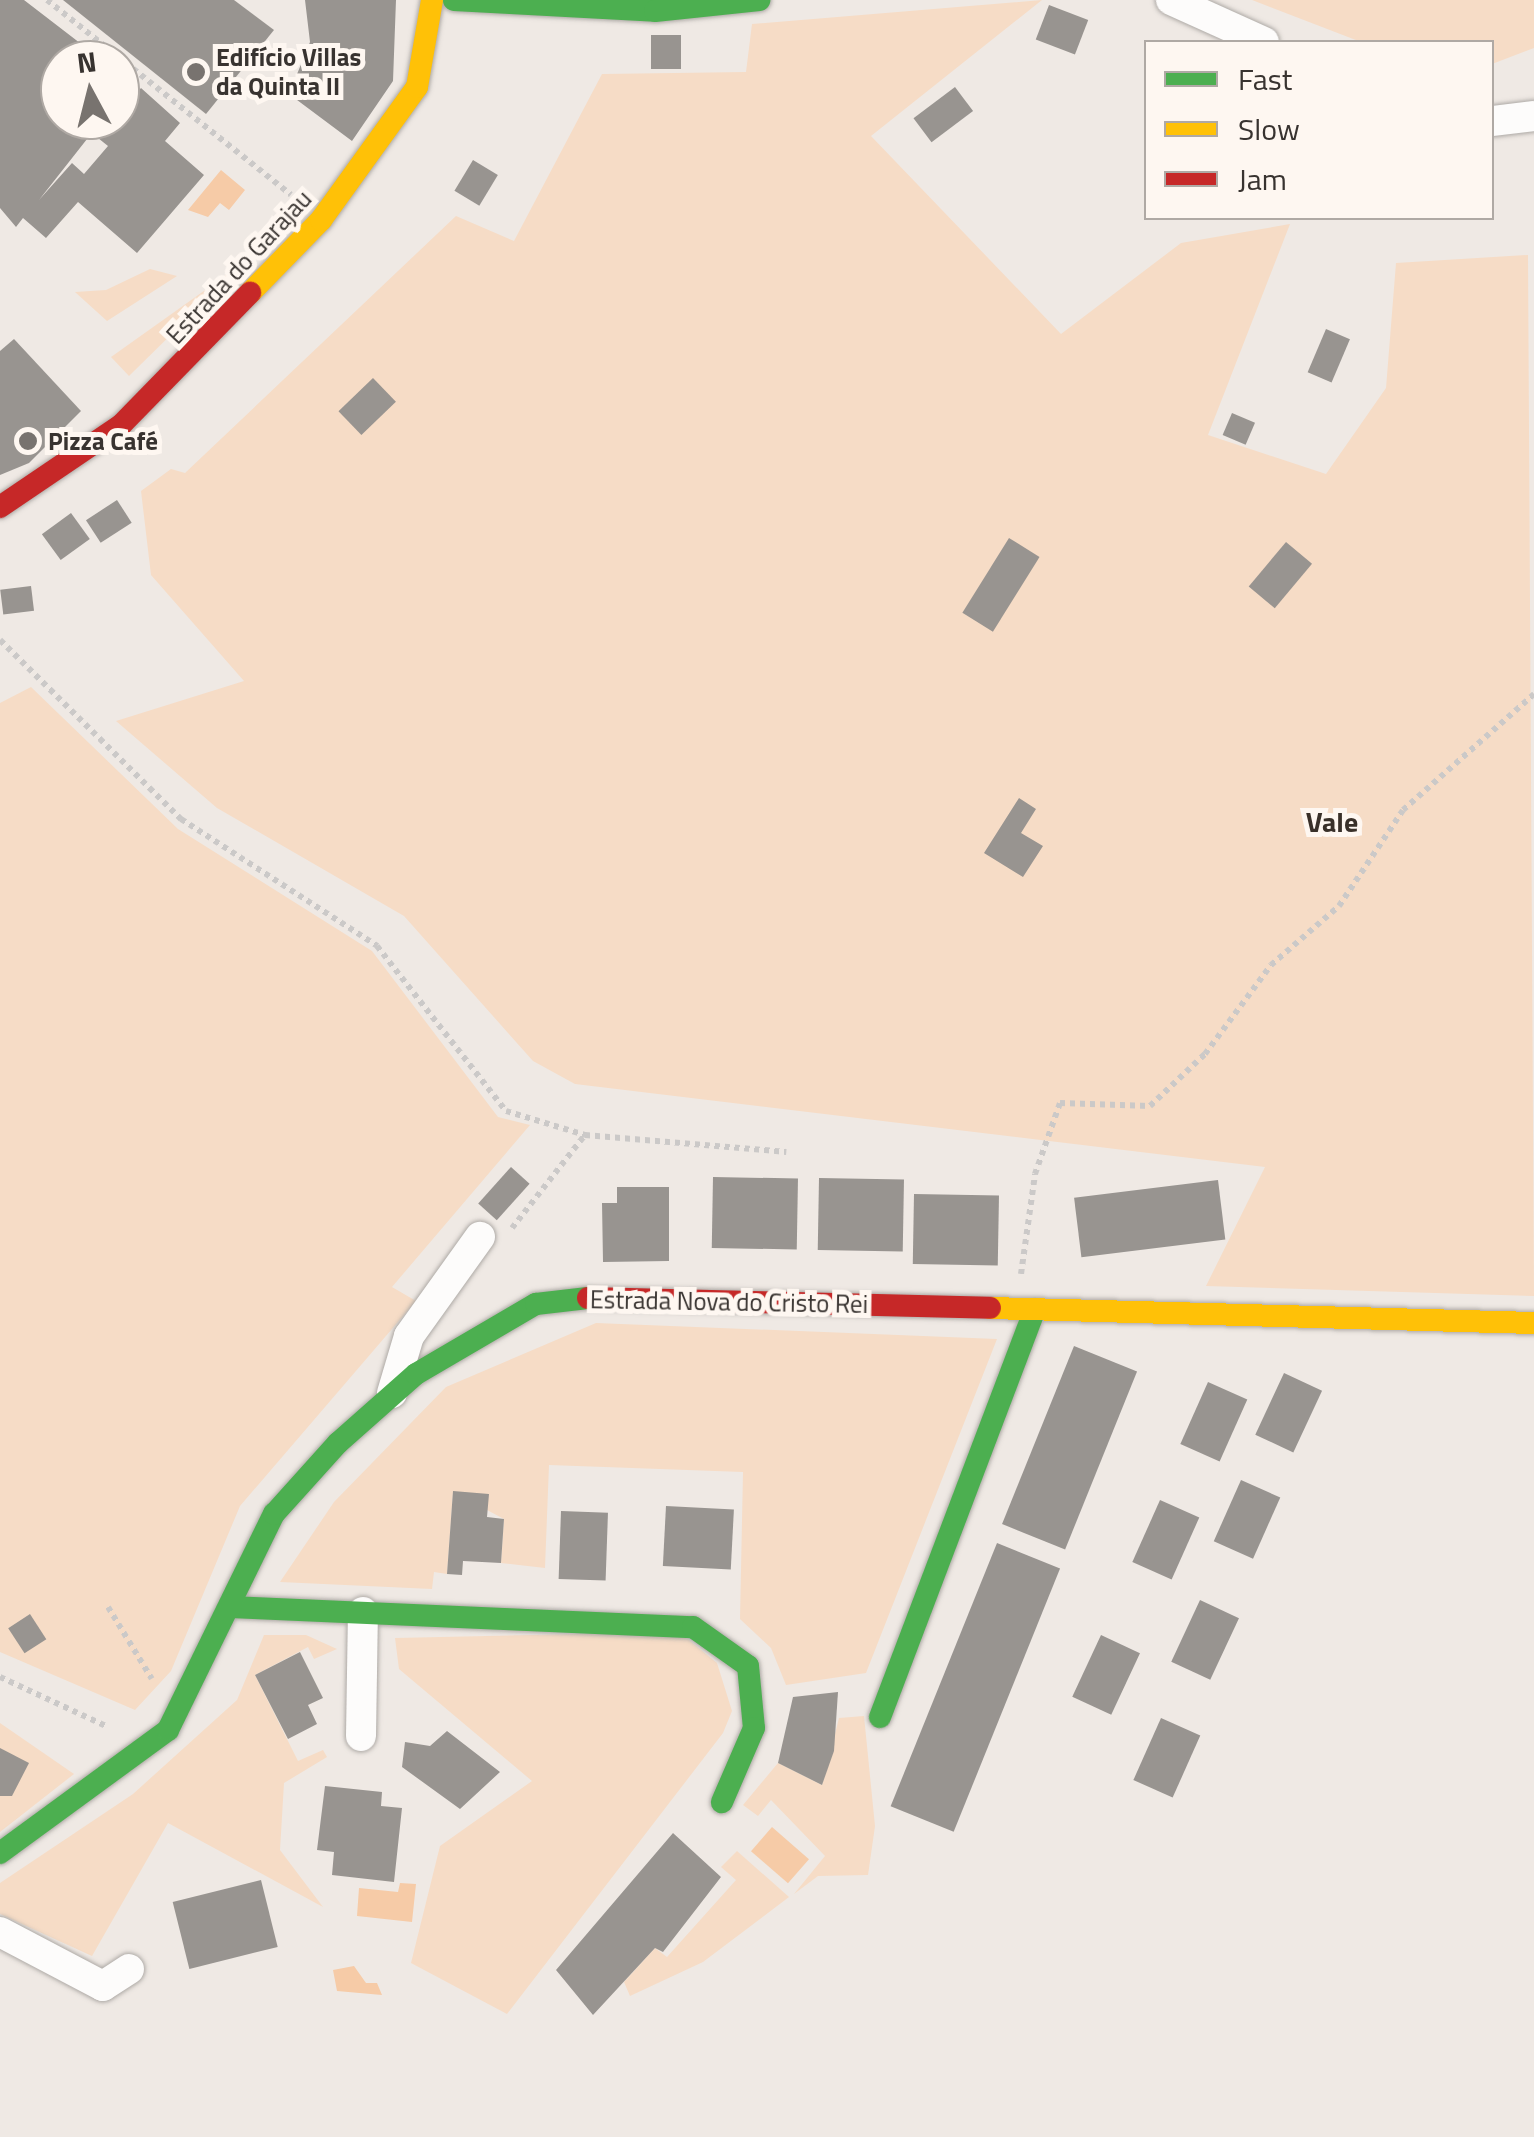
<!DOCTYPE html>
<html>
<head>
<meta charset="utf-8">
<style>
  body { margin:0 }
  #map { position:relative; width:1534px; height:2137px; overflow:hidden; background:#efe9e4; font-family:"Titillium Web",sans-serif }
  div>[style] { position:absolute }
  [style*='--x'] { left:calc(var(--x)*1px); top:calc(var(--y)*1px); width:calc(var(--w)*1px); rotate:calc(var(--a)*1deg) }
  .green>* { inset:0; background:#f6dcc6 }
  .water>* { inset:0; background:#f6cba7; transform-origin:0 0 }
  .building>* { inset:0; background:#989490; transform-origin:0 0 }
  .path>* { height:6px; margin-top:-3px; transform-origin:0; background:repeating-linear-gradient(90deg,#cbc9c8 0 5px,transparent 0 10px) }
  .roads { filter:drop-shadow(0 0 2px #aeaaa6) drop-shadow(0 0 2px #aeaaa6) }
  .street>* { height:30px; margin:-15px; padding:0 15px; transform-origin:15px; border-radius:15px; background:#fdfcfb }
  .fast>* { height:22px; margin:-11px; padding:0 11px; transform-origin:11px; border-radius:11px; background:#4caf50 }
  .slow>* { height:22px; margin:-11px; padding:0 11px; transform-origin:11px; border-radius:11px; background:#ffc107 }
  .jam>* { height:22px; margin:-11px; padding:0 11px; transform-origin:11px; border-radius:11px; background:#c62828 }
  .dots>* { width:28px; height:28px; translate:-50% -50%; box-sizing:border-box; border:5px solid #fef7f1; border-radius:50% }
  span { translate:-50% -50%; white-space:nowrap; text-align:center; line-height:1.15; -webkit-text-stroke:10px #fef7f1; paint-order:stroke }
  .poi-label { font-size:25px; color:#383330; font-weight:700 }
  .left { translate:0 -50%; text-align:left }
  .street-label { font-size:25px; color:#383330 }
  .neighbourhood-label { font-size:28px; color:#393029; font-weight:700 }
  .legend { position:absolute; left:1144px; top:40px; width:350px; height:180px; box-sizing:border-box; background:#fef7f1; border:2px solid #afa9a4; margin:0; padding:12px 18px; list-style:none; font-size:30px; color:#383330 }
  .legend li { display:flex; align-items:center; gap:20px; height:50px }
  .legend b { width:50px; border:2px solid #afa9a4 }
  .north { position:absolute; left:40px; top:40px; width:100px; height:100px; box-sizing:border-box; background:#fef7f1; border:2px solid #afa9a4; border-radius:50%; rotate:353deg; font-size:28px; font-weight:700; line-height:40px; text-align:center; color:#383330 }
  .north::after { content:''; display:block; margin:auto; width:35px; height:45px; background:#78736f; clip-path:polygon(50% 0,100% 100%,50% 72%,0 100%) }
</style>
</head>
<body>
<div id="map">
  <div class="green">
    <div style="clip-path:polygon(1042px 0,871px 136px,1061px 334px,1181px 243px,1290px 224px,1208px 435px,1326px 474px,1386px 388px,1396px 263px,1528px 255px,1534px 1296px,1206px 1286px,1265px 1167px,575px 1084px,533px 1061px,404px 916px,217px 808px,116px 721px,244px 681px,151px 575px,141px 491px,171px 469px,185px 473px,456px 216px,514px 241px,602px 74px,746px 72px,752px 24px)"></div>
    <div style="clip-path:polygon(1252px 0,1534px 0,1534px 48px,1492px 64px,1492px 42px,1361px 42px)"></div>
    <div style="clip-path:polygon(246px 261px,129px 376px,111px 357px)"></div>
    <div style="clip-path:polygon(150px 269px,177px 276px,107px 321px,75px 292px,106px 290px)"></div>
    <div style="clip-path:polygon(31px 687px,178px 829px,372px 951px,498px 1117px,530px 1125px,392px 1287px,416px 1301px,240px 1506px,171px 1671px,135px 1710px,0 1652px,0 703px)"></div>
    <div style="clip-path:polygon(596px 1323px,997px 1339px,866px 1673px,786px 1685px,771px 1648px,740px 1619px,743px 1472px,549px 1465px,545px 1568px,501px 1563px,504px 1519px,453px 1492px,447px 1574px,434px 1572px,432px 1589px,280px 1582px,334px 1502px,446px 1387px)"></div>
    <div style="clip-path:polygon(679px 1632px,717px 1663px,732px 1711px,723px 1733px,507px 2014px,411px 1963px,440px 1846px,532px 1781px,399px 1669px,395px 1638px)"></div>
    <div style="clip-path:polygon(264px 1635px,306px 1635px,337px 1649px,314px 1659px,308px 1647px,255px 1675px,298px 1761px,323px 1750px,327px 1757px,284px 1783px,280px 1850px,323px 1907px,168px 1823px,92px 1956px,0 1914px,0 1883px,133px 1794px,237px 1700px)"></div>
    <div style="clip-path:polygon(864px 1716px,875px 1826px,868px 1875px,818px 1876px,794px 1894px,825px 1856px,771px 1800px,758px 1816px,743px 1805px,778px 1763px,822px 1785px,839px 1718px)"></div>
    <div style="clip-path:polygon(0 1723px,74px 1774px,0 1832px)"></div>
    <div style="clip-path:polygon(737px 1851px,789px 1897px,703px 1962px,630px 1996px,624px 1982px,655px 1948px,667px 1957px,736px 1880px,721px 1867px)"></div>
  </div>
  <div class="water">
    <div style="clip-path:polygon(221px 170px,245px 190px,229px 210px,220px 203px,208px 217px,188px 210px)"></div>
    <div style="left:772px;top:1827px;width:49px;height:32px;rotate:41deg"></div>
    <div style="clip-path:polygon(400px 1883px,416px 1884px,412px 1922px,357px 1916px,359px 1888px,398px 1892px)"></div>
    <div style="clip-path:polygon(354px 1966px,366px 1983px,377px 1983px,382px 1995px,337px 1991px,333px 1970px)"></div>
  </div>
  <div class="building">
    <div style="clip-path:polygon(0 0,24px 0,102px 60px,60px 60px,60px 120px,102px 120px,39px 200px,72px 163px,84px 174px,108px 146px,98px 138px,141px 88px,180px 123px,165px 141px,204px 175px,137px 253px,78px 202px,46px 238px,23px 218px,16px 227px,0 208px)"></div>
    <div style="clip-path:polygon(63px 0,234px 0,274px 30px,206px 114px)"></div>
    <div style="clip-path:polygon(305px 0,396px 0,393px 81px,352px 141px,289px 94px,310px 42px)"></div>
    <div style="left:1049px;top:5px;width:42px;height:37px;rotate:21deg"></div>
    <div style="left:651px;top:35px;width:30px;height:34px"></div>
    <div style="left:955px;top:87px;width:30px;height:52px;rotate:53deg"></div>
    <div style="left:473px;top:160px;width:29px;height:36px;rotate:31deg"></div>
    <div style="left:1326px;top:329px;width:26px;height:47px;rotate:23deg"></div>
    <div style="clip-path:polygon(14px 339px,81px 411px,29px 463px,0 475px,0 351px)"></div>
    <div style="left:373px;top:378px;width:33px;height:48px;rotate:46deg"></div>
    <div style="left:1232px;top:413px;width:25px;height:24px;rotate:23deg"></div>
    <div style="left:117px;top:500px;width:27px;height:37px;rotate:57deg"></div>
    <div style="left:71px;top:513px;width:32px;height:36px;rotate:54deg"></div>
    <div style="left:1009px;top:538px;width:36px;height:88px;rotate:32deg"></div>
    <div style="left:1286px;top:542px;width:34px;height:58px;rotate:40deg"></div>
    <div style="left:31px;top:586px;width:25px;height:31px;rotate:83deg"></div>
    <div style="clip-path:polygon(1019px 798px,1036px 809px,1021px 833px,1043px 846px,1023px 877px,984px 853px)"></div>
    <div style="left:511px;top:1167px;width:25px;height:49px;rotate:42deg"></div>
    <div style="left:713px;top:1177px;width:85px;height:71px;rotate:1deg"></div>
    <div style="left:819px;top:1178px;width:85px;height:72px;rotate:1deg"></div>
    <div style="left:1218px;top:1180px;width:60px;height:145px;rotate:83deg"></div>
    <div style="clip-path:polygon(617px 1187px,669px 1187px,669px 1261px,603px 1262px,602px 1203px,617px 1203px)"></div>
    <div style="left:914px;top:1194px;width:85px;height:70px;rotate:1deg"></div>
    <div style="left:1074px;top:1346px;width:68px;height:192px;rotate:22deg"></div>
    <div style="left:1284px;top:1373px;width:42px;height:68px;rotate:25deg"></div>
    <div style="left:1208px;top:1382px;width:43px;height:68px;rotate:24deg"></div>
    <div style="left:1241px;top:1480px;width:43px;height:67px;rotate:24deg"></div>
    <div style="clip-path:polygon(453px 1491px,489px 1494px,487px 1517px,504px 1519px,501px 1563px,463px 1561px,462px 1575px,447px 1574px)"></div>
    <div style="left:1160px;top:1500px;width:43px;height:68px;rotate:24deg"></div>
    <div style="left:666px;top:1506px;width:68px;height:60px;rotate:3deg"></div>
    <div style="left:561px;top:1511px;width:47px;height:68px;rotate:2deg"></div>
    <div style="left:997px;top:1543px;width:68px;height:284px;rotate:22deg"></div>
    <div style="left:1200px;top:1600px;width:43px;height:68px;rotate:25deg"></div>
    <div style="left:30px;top:1614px;width:30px;height:26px;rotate:57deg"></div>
    <div style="left:1101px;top:1635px;width:43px;height:68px;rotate:25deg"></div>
    <div style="clip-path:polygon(300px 1652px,323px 1698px,308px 1705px,317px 1724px,288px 1739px,255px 1675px)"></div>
    <div style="clip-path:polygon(838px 1692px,834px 1751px,822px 1785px,778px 1763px,793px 1697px)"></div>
    <div style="left:1161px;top:1718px;width:43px;height:68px;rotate:24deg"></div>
    <div style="clip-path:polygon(447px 1731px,500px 1772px,460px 1809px,402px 1767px,405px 1742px,430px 1746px)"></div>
    <div style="clip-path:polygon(0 1748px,29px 1763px,12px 1796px,0 1796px)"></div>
    <div style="clip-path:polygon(325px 1786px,382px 1792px,381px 1806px,402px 1808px,394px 1882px,332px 1875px,334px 1852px,317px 1850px)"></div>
    <div style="clip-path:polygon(673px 1833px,721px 1877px,663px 1952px,655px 1948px,593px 2015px,556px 1970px)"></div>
    <div style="left:261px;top:1880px;width:69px;height:91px;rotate:76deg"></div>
  </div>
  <div class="path">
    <div style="--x:47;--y:0;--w:312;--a:38.6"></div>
    <div style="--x:0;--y:640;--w:255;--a:44.7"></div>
    <div style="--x:181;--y:819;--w:234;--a:32.9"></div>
    <div style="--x:377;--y:946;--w:209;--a:52"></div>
    <div style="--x:506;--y:1111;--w:83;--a:16.9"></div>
    <div style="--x:585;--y:1135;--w:202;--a:4.8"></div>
    <div style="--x:512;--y:1228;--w:118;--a:-51.9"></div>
    <div style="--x:1021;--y:1274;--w:101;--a:-82"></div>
    <div style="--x:1035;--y:1174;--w:75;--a:-70.6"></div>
    <div style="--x:1060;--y:1103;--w:90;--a:1.9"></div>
    <div style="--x:1150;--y:1106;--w:76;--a:-43.4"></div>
    <div style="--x:1205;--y:1054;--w:111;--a:-53.4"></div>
    <div style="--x:1271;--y:965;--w:90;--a:-40.9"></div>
    <div style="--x:1339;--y:906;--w:115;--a:-56.3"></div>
    <div style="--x:1403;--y:810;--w:175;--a:-41.5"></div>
    <div style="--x:108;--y:1607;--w:84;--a:58.6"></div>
    <div style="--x:0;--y:1677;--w:119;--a:24.8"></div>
  </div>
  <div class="roads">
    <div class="street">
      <div style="--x:1171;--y:0;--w:102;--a:24.3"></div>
      <div style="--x:1492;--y:121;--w:42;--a:-6.8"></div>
      <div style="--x:392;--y:1393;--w:59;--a:-73.4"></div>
      <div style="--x:409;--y:1336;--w:122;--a:-54.4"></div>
      <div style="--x:361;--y:1736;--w:124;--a:-89.1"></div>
      <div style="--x:0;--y:1932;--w:116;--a:27.7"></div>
      <div style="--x:103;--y:1986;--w:31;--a:-33"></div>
    </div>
    <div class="fast">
      <div style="--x:454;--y:0;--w:201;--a:3.1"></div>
      <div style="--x:655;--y:11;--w:105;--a:-6"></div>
      <div style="--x:230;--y:1607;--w:463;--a:2.5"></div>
      <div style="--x:693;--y:1627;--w:67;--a:35.3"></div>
      <div style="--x:748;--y:1666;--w:62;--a:84.5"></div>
      <div style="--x:754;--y:1728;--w:81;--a:113.4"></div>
      <div style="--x:880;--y:1717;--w:436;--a:-69.2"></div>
      <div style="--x:0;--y:1853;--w:208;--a:-36.2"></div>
      <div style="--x:168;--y:1730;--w:241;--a:-63.9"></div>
      <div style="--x:274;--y:1514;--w:96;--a:-48"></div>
      <div style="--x:338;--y:1443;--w:104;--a:-41.5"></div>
      <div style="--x:416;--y:1374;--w:139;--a:-30.3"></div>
      <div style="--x:536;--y:1304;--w:52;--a:-6.6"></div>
    </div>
    <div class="slow">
      <div style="--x:250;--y:293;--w:102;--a:-45.8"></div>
      <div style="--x:321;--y:220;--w:164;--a:-54.2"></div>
      <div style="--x:417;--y:87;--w:88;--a:-80.2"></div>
      <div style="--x:990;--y:1308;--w:544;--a:1.58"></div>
    </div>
    <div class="jam">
      <div style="--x:0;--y:507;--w:146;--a:-34.1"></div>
      <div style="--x:121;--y:425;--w:185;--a:-45.7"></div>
      <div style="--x:588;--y:1298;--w:402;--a:1.4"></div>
    </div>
  </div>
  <div class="dots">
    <div style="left:196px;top:72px;background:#78736f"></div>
    <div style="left:28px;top:441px;background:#78736f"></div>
  </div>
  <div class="poi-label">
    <span class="left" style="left:216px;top:72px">Edifício Villas<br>da Quinta II</span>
    <span class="left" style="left:48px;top:441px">Pizza Café</span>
  </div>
  <div class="street-label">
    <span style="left:239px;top:267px;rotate:-47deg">Estrada do Garajau</span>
    <span style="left:729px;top:1302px;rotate:1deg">Estrada Nova do Cristo Rei</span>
  </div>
  <div class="neighbourhood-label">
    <span style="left:1332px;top:822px">Vale</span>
  </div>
  <ul class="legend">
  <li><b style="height:12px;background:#4caf50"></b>Fast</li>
  <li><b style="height:12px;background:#ffc107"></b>Slow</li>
  <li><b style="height:12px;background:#c62828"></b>Jam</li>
  </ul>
  <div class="north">N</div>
</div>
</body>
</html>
